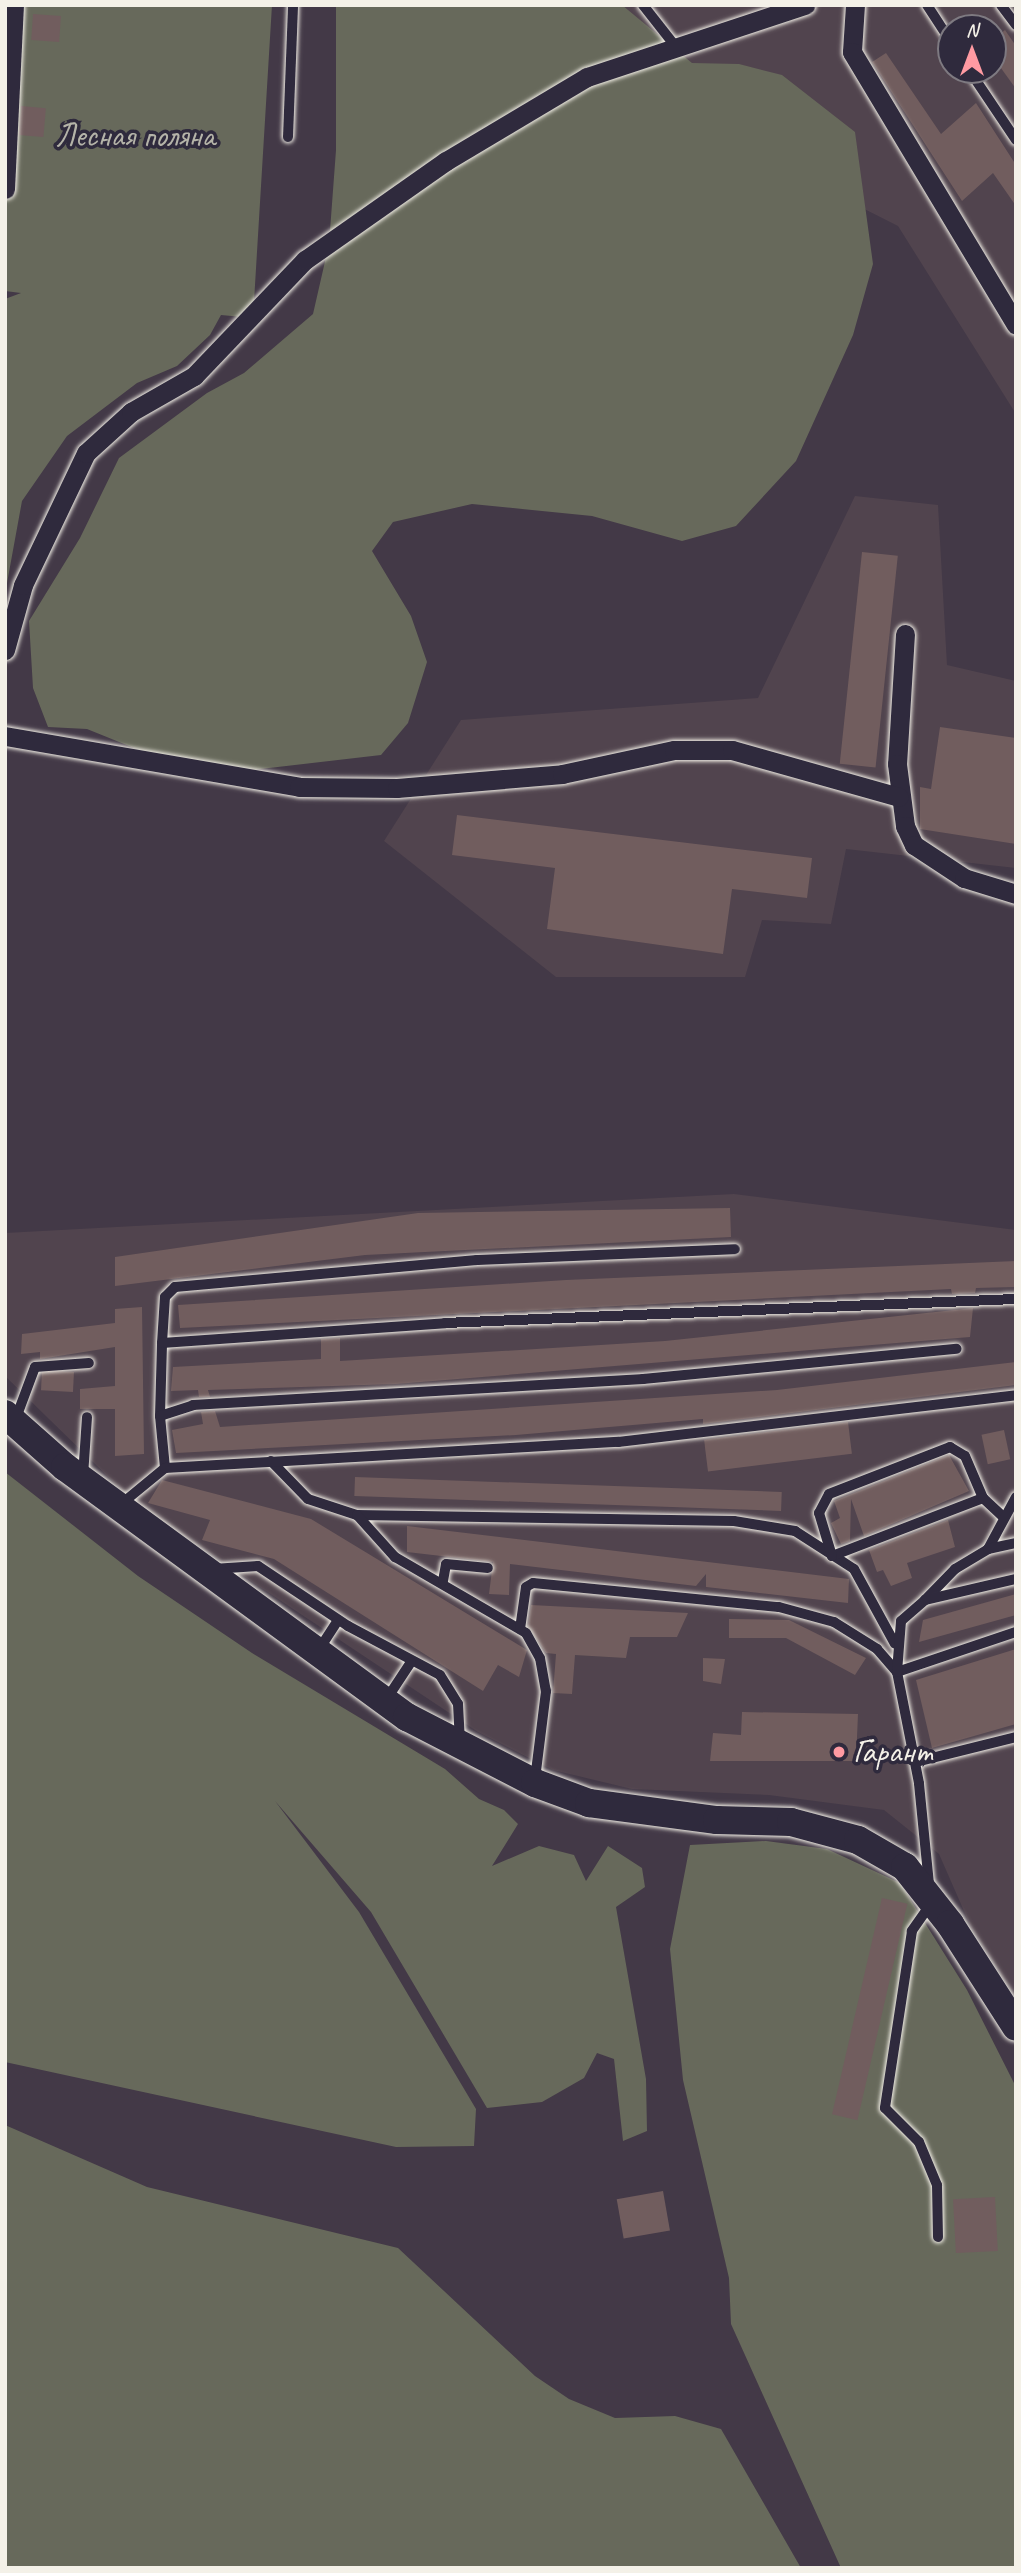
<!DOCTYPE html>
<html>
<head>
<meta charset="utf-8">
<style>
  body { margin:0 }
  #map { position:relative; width:1021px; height:2573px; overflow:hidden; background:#433947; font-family:Caveat,sans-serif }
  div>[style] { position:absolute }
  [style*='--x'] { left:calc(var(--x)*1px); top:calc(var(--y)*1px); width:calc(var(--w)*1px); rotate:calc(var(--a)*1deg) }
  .built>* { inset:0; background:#51444e }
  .green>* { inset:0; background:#67695b }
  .building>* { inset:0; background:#715d5e; transform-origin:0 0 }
  .roads { filter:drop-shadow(0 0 2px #f4f1e8) drop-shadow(0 0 2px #f4f1e8) }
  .lane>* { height:10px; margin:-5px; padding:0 5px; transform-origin:5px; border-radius:5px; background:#2f2a3d }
  .street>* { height:19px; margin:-9.5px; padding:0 9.5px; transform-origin:9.5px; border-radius:9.5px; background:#2f2a3d }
  .secondary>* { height:28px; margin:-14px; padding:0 14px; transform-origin:14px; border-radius:14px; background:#2f2a3d }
  .dots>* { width:19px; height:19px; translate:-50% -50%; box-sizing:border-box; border:4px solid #2f2a3d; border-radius:50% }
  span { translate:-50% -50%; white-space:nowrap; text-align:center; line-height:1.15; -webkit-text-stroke:7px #2f2a3d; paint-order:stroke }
  .park-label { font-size:33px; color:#b5b4a9 }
  .poi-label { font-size:33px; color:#f4f1e8 }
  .left { translate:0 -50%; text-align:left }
  .frame { position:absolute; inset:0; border:7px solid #f4f1e8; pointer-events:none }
  .north { position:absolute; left:937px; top:14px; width:70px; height:70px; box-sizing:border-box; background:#2f2a3d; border:2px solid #7e7a81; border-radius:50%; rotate:0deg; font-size:19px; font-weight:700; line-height:28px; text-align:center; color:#f4f1e8 }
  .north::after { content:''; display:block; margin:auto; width:24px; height:32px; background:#ff9aa2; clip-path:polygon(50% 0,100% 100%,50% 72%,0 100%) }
</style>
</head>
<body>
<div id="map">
  <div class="built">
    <div style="clip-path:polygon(evenodd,588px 5px,1016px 5px,1016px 414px,898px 226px,686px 119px,588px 5px,951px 28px,993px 28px,993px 70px,951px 70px,951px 28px)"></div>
    <div style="clip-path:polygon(855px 496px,938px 505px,947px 665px,1016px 681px,1016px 868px,846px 849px,831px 924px,762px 920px,745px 977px,556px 977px,384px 841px,461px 720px,758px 698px)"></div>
    <div style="clip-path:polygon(734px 1194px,1016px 1230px,1016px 1999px,971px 1927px,939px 1854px,884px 1810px,769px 1795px,632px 1789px,553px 1770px,478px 1732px,137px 1505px,5px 1376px,5px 1233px)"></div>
  </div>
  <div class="green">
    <div style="clip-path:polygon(5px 5px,272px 5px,253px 318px,221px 315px,210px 335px,177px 366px,137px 383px,67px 436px,22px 501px,5px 594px,5px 299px,21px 293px,5px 291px)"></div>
    <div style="clip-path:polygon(336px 5px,622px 5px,692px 63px,739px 64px,782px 75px,855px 132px,873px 264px,853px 335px,796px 461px,736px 526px,682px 541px,592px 516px,472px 504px,393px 522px,372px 551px,411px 616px,427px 662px,408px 723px,381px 755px,226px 773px,171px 763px,87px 729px,48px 727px,33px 688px,29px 621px,80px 538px,119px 458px,207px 393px,244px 373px,313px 314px,329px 244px,336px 150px)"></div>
    <div style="clip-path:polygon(5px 1472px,138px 1576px,252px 1653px,445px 1769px,479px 1799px,504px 1810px,518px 1824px,492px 1866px,539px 1846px,574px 1855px,586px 1881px,608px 1846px,642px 1868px,645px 1887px,616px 1907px,646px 2079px,647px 2131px,623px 2141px,614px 2059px,597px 2053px,584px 2078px,542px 2102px,487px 2108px,371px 1912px,275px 1801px,359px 1912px,476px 2109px,474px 2146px,396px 2147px,5px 2062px)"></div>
    <div style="clip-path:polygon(766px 1841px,827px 1849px,900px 1883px,967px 1990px,1016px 2087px,1016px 2568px,841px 2568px,731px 2324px,729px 2278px,683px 2080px,670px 1949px,690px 1845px)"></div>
    <div style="clip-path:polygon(5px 2125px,147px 2187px,398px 2248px,535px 2376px,569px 2399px,615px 2418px,675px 2416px,721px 2429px,801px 2568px,5px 2568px)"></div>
  </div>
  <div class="building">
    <div style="left:33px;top:14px;width:28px;height:26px;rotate:4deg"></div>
    <div style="clip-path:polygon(1005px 30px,1016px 46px,1016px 89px,993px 57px,993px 40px)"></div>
    <div style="clip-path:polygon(886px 53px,941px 134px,976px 103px,1016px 165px,1016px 206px,993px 173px,962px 201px,872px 62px)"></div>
    <div style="left:21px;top:106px;width:25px;height:29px;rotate:5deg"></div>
    <div style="left:862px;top:552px;width:36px;height:213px;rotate:6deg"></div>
    <div style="clip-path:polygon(940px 727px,1016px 738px,1016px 844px,920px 829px,920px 787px,931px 789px)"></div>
    <div style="clip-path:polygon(457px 815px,812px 858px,807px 898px,732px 889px,723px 954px,547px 929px,555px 868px,452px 855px)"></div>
    <div style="clip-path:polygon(730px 1208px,731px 1237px,365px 1255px,115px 1286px,115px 1257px,418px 1213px)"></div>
    <div style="clip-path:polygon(1016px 1261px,1016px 1287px,976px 1288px,975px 1293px,952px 1294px,951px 1289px,180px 1328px,178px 1305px,566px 1280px)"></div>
    <div style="clip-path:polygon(142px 1307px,144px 1454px,115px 1456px,115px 1409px,80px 1409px,80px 1389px,115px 1386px,115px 1347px,40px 1359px,40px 1352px,21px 1354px,22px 1334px,115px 1323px,115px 1309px)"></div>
    <div style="clip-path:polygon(973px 1308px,970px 1337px,396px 1384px,208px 1390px,210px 1397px,199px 1397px,198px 1390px,171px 1391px,173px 1367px,321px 1359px,321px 1339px,340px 1338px,340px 1361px,665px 1341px)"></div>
    <div style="clip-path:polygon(1016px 1362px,1016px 1385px,703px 1424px,703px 1419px,516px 1435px,176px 1453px,172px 1430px,203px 1424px,201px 1412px,215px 1411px,220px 1427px,777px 1390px)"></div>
    <div style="left:74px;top:1372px;width:20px;height:32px;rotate:93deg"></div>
    <div style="left:848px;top:1422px;width:32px;height:145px;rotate:83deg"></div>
    <div style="left:1004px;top:1430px;width:30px;height:23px;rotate:78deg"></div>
    <div style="clip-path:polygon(949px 1455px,969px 1491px,864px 1536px,851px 1499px,850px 1541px,841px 1544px,831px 1523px,840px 1518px,834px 1501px)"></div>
    <div style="left:355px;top:1477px;width:427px;height:19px;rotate:2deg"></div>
    <div style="clip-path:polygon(162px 1480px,311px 1519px,527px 1650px,519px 1677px,498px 1665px,483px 1691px,274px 1559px,202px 1540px,210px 1520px,148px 1503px)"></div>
    <div style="clip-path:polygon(948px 1520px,955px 1547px,907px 1563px,912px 1578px,891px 1586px,883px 1570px,877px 1572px,869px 1550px)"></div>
    <div style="clip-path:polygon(407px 1526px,849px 1579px,848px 1603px,706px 1587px,706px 1574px,696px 1586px,510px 1564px,509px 1595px,489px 1594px,493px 1562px,407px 1552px)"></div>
    <div style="clip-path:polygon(1016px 1594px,1016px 1615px,919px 1642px,923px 1620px)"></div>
    <div style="clip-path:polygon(531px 1605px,688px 1613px,677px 1637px,630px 1637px,626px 1658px,575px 1655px,572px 1694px,553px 1693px,556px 1654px,546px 1653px,528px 1626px)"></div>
    <div style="clip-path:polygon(729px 1619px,789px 1620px,866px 1658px,855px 1675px,786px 1638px,729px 1638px)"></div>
    <div style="clip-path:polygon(1016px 1649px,1016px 1724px,932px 1748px,916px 1680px)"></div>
    <div style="clip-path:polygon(703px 1658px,725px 1659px,721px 1684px,703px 1681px)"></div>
    <div style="clip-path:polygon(742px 1712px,858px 1714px,856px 1761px,710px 1761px,713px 1733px,741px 1735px)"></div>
    <div style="left:882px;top:1898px;width:26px;height:222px;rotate:13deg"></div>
    <div style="left:663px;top:2191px;width:40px;height:47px;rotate:80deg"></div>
    <div style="left:995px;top:2197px;width:54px;height:42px;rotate:87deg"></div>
  </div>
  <div class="roads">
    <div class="lane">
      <div style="--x:643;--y:5;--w:53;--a:51.8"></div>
      <div style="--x:927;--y:5;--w:44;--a:57"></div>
      <div style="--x:1001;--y:5;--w:25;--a:53"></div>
      <div style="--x:969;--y:70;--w:84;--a:56.1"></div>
      <div style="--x:288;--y:137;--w:132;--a:-87.8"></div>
      <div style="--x:162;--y:1343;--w:46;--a:-86.3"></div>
      <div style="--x:165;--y:1297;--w:14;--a:-45"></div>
      <div style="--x:175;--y:1287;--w:303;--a:-5.1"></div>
      <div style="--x:477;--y:1260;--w:258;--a:-2.4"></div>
      <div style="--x:160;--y:1416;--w:73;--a:-88.4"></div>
      <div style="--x:162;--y:1343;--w:284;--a:-4"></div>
      <div style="--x:445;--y:1323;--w:572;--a:-2.41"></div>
      <div style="--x:16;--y:1418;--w:54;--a:-69.6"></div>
      <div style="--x:35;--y:1367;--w:54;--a:-4.2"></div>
      <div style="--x:271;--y:1461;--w:53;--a:45.8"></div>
      <div style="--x:308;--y:1499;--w:52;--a:18.1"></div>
      <div style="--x:357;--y:1515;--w:377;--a:0.9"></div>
      <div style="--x:734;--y:1521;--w:62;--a:9.3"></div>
      <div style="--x:795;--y:1531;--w:70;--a:32.8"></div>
      <div style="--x:854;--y:1569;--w:85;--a:61.3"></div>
      <div style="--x:165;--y:1468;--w:52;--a:-95.5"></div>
      <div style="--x:160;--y:1416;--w:35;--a:-18"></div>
      <div style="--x:193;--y:1405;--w:451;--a:-3.3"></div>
      <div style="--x:643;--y:1379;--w:315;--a:-5.5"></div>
      <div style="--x:83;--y:1476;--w:59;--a:-86.1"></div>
      <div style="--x:983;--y:1498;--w:162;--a:159"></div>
      <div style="--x:832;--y:1556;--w:45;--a:-106.8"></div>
      <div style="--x:819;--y:1513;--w:21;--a:-62"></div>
      <div style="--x:829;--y:1494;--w:130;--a:-21.2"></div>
      <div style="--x:950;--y:1447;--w:17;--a:31"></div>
      <div style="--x:965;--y:1456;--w:46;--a:66.8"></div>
      <div style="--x:983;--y:1498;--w:26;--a:43"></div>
      <div style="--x:120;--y:1505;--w:58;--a:-39.4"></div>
      <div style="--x:165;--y:1468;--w:454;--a:-3.3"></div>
      <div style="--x:618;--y:1442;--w:401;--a:-6.7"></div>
      <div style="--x:357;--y:1515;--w:57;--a:47.9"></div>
      <div style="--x:395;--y:1557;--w:151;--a:30.1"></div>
      <div style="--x:526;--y:1633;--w:29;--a:61"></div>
      <div style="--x:540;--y:1658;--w:34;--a:80"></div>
      <div style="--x:546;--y:1691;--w:89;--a:97.1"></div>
      <div style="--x:988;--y:1549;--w:59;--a:-61.7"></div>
      <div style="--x:213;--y:1569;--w:45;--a:-3.8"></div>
      <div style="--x:258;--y:1566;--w:108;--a:33.7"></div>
      <div style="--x:348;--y:1626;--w:104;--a:28"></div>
      <div style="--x:440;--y:1675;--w:34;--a:58"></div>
      <div style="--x:458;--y:1704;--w:36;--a:87"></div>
      <div style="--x:443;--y:1581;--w:17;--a:-80"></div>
      <div style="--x:446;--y:1564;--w:42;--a:5.4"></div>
      <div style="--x:925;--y:1600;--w:43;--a:-45.9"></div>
      <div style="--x:955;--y:1569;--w:39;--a:-31"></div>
      <div style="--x:988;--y:1549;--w:29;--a:-12"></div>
      <div style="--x:520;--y:1629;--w:42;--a:-81.9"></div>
      <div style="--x:526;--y:1587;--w:8;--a:-30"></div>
      <div style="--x:533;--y:1583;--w:247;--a:5.6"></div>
      <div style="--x:779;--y:1607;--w:57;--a:15.3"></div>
      <div style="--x:834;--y:1622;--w:51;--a:32.1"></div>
      <div style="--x:877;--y:1649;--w:30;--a:49"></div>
      <div style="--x:318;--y:1651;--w:37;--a:-57"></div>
      <div style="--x:897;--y:1672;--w:126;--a:-18.6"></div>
      <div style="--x:386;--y:1700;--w:45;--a:-56.7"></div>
      <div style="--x:916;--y:1762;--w:103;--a:-14"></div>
      <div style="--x:929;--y:1884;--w:101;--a:-95.7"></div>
      <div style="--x:919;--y:1783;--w:113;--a:-101.2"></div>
      <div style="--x:897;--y:1672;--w:51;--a:-85.5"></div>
      <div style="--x:901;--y:1621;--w:32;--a:-41"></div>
      <div style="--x:925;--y:1600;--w:93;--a:-13"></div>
      <div style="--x:930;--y:1905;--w:32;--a:125"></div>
      <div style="--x:912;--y:1931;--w:179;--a:98.7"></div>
      <div style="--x:885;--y:2108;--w:48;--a:45"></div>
      <div style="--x:919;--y:2142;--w:47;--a:67.3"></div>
      <div style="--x:937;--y:2185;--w:52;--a:88.9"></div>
    </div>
    <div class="street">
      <div style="--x:855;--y:5;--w:47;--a:93.7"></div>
      <div style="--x:852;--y:52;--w:318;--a:59"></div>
      <div style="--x:5;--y:189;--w:184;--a:-87.2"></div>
      <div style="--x:905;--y:634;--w:130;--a:93.5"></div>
      <div style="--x:897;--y:764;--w:63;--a:82.6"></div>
      <div style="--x:905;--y:826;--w:21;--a:65"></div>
      <div style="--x:914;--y:845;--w:60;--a:33.4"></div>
      <div style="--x:964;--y:878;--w:54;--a:17.1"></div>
      <div style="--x:5;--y:650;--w:67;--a:-74.5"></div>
      <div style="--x:23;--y:585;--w:146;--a:-64.5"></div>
      <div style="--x:86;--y:453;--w:61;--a:-42.3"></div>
      <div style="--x:131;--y:412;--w:73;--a:-29.7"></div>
      <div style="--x:194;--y:376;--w:161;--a:-46.3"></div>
      <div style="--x:305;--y:260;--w:172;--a:-35.1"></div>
      <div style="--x:446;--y:161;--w:164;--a:-30.8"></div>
      <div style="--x:587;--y:77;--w:230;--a:-18.3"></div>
      <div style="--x:5;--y:736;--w:298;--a:9.8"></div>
      <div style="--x:299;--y:787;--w:98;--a:0.6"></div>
      <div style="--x:397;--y:788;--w:166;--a:-4.8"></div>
      <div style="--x:562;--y:774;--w:115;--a:-12.1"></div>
      <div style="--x:674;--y:750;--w:58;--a:0"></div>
      <div style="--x:732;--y:750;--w:173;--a:15.7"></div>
    </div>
    <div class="secondary">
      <div style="--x:5;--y:1414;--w:80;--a:41.5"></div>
      <div style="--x:65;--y:1467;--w:424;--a:36.2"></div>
      <div style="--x:407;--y:1717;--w:144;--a:27.3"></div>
      <div style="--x:535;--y:1783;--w:58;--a:20.3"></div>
      <div style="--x:589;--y:1803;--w:129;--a:7.6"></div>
      <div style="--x:717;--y:1820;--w:74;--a:1.5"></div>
      <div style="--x:791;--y:1822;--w:69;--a:15"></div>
      <div style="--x:858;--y:1840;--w:54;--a:29.9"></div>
      <div style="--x:905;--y:1867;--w:73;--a:51.7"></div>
      <div style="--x:950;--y:1924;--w:122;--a:57.3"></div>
    </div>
  </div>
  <div class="dots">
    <div style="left:839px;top:1752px;background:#ff9aa2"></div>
  </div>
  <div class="park-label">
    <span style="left:135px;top:136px">Лесная поляна</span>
  </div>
  <div class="poi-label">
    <span class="left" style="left:853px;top:1752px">Гарант</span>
  </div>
  <div class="frame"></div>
  <div class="north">N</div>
</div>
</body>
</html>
